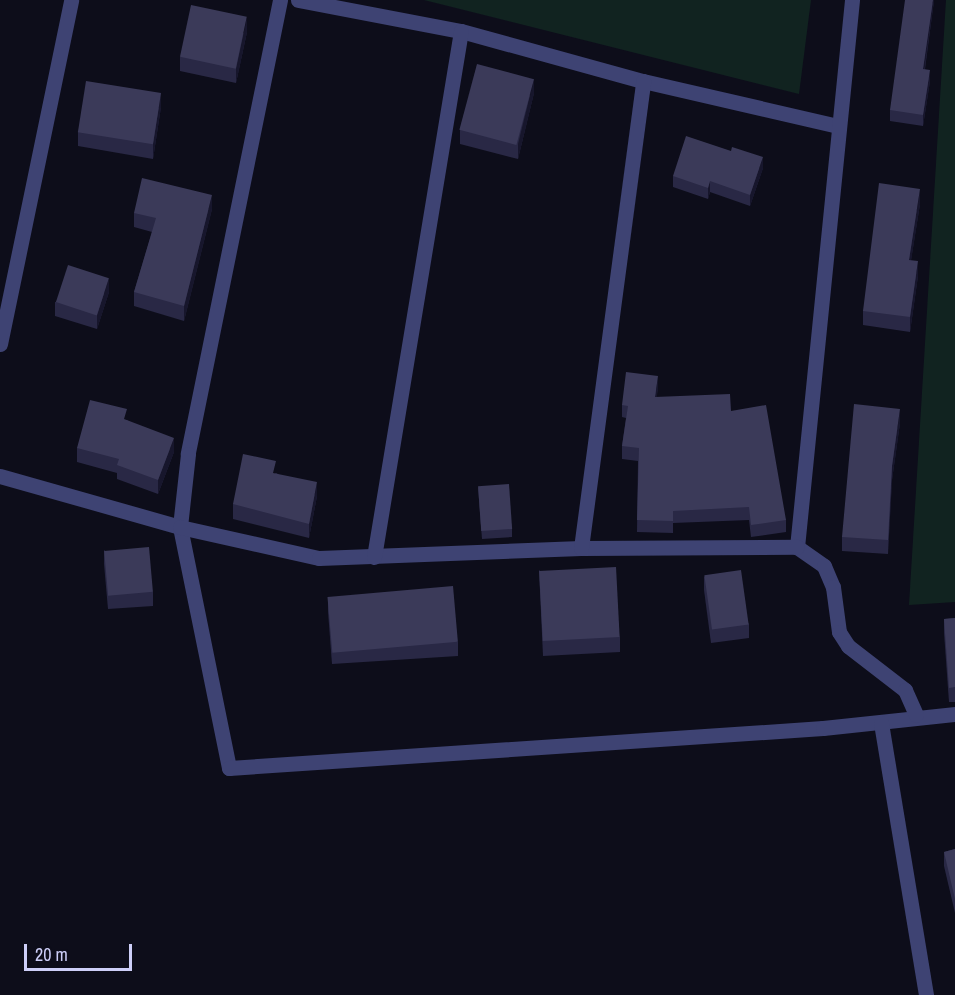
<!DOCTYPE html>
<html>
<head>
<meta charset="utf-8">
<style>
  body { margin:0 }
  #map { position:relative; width:955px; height:995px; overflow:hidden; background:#0d0d1a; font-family:"Archivo Narrow",sans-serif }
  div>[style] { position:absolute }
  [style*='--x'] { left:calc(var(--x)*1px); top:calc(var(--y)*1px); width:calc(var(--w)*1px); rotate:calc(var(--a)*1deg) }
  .green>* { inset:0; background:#112320 }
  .minor>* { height:15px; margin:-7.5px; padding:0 7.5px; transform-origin:7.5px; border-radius:7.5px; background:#3e4373 }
  .wall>* { inset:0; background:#292845 }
  .shaded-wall>* { inset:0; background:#17162c }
  .building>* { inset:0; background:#3b3a59; transform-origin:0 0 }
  span { translate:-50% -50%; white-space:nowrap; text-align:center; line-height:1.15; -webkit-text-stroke:5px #0d0d1a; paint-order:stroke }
  .scale { position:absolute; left:24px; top:944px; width:108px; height:27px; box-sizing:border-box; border:3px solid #cdcef8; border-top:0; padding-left:8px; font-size:18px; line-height:21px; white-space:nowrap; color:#cdcef8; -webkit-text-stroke:4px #0d0d1a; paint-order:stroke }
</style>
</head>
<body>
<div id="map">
  <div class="green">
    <div style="clip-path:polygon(424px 0,811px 0,799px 94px)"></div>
    <div style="clip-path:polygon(946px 0,955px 0,955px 602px,909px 605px)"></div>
  </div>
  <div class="minor">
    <div style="--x:280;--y:0;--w:463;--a:101.5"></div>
    <div style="--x:188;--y:454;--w:73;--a:96.3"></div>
    <div style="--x:180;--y:527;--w:246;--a:78.5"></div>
    <div style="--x:229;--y:768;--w:595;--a:-3.85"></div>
    <div style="--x:823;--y:728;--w:133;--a:-6.1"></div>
    <div style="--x:298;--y:0;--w:166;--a:10.8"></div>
    <div style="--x:461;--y:31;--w:189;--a:15.4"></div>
    <div style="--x:643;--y:81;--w:200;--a:13"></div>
    <div style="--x:852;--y:0;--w:550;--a:95.74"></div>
    <div style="--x:797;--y:547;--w:33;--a:35"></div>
    <div style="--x:824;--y:566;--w:23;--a:67"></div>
    <div style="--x:833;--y:587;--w:45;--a:82.4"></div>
    <div style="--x:839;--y:632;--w:17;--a:57"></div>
    <div style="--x:848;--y:646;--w:72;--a:37.7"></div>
    <div style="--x:905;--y:690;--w:27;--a:66"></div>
    <div style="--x:0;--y:344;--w:351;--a:-78.3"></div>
    <div style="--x:0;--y:476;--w:187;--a:15.8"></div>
    <div style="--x:180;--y:527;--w:142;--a:12.6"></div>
    <div style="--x:319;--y:558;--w:262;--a:-2.2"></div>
    <div style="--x:581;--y:548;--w:216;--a:-0.3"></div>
    <div style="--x:581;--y:548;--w:471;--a:-82.4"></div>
    <div style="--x:374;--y:557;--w:533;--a:-80.61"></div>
    <div style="--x:881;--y:723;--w:276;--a:80.6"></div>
  </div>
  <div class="wall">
    <div style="clip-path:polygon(934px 0,925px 69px,930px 81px,923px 126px,890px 121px,890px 110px)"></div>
    <div style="clip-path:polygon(247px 32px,236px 83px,180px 71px,180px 57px)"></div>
    <div style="clip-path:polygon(534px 93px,518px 159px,460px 144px,460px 130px)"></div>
    <div style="clip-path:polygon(161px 107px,153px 159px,78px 146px,78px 132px)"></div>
    <div style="clip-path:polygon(763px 168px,750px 206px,710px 192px,708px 199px,673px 187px,673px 176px)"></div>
    <div style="clip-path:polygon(920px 204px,911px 260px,918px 276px,910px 332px,863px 325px,863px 311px)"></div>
    <div style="clip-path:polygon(212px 209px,184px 321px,134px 306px,134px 292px,152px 232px,134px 227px,134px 213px)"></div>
    <div style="clip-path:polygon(109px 292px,97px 329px,55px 316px,55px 302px)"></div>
    <div style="clip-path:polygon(658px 389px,656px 397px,731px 411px,786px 520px,786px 532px,751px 537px,749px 520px,673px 523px,673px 533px,637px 532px,638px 461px,622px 459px,622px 446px,626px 418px,622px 417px,622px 405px)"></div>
    <div style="clip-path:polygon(127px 420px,174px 452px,158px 494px,117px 479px,117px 473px,77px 462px,77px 448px)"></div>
    <div style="clip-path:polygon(900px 423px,892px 480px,888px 554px,842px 551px,842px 537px)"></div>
    <div style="clip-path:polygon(276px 473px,317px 496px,309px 538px,233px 519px,233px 504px)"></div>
    <div style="clip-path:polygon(478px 487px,512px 529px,512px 537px,482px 539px)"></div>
    <div style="clip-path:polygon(104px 550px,153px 592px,153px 606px,108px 609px,104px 564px)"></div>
    <div style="clip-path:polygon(539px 570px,620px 637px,620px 652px,543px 656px)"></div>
    <div style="clip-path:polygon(704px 576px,749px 624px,749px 638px,711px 643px,704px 590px)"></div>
    <div style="clip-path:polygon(328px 598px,458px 642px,458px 656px,332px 664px,328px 612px)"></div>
    <div style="clip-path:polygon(955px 618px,955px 702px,949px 702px,944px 633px,944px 619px)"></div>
    <div style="clip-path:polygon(955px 849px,955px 913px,944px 866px,944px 852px)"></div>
  </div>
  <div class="shaded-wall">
    <div style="clip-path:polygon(933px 0,934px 0,934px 2px,923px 80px,923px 69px)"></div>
    <div style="clip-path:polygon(247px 17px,247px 32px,236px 83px,236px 69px)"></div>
    <div style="clip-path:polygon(930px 70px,930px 81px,923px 126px,923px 115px)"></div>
    <div style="clip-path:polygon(534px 79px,534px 93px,518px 159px,518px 144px)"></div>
    <div style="clip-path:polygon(161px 93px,161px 107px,153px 159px,153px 144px)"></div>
    <div style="clip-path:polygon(763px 157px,763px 168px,750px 206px,750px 195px)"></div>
    <div style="clip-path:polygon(710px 181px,710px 192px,708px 199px,708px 188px)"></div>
    <div style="clip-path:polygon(920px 189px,920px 204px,909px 274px,909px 260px)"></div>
    <div style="clip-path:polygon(212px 195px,212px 209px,184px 321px,184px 306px)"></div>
    <div style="clip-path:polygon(918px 261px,918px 276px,910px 332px,910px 317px)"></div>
    <div style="clip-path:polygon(109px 278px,109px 292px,97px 329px,97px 315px)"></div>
    <div style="clip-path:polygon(658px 376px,658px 389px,655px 410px,655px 397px)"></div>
    <div style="clip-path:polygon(900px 409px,900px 423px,892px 480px,888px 554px,892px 466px)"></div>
    <div style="clip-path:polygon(174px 438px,174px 452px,158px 494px,158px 480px)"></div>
    <div style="clip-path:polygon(317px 482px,317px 496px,309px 538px,309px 524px)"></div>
  </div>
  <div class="building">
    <div style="clip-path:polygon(905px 0,933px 0,923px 69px,930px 70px,923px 115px,890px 110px)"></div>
    <div style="left:191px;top:5px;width:57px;height:53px;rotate:12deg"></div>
    <div style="left:477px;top:64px;width:59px;height:68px;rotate:15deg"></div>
    <div style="left:86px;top:81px;width:76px;height:52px;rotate:9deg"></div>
    <div style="clip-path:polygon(686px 136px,731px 151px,732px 147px,763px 157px,750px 195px,710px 181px,708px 188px,673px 176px)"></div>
    <div style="clip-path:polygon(142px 178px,212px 195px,184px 306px,134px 292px,156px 218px,134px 213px)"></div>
    <div style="clip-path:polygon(879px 183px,920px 189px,909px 260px,918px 261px,910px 317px,863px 311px)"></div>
    <div style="left:68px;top:265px;width:43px;height:39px;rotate:18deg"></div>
    <div style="clip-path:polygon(626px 372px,658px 376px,655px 397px,730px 394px,731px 411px,766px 405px,786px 520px,751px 525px,749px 507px,673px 511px,673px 521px,637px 520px,639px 448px,622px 446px,628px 406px,622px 405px)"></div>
    <div style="clip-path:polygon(90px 400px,127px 409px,124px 419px,174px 438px,158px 480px,117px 465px,119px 459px,77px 448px)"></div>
    <div style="clip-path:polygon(854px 404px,900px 409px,892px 466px,888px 540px,842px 537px)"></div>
    <div style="clip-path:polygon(243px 454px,276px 461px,273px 473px,317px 482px,309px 524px,233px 504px)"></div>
    <div style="left:509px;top:484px;width:45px;height:31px;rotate:86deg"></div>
    <div style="left:149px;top:547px;width:45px;height:45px;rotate:85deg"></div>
    <div style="left:616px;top:567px;width:70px;height:77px;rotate:87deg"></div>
    <div style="left:741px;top:570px;width:55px;height:37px;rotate:82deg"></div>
    <div style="left:453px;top:586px;width:56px;height:126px;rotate:85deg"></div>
    <div style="clip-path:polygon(955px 618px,955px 687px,949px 688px,944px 619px)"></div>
    <div style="clip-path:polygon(955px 849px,955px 899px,944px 852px)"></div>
  </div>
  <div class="scale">20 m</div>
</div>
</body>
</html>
